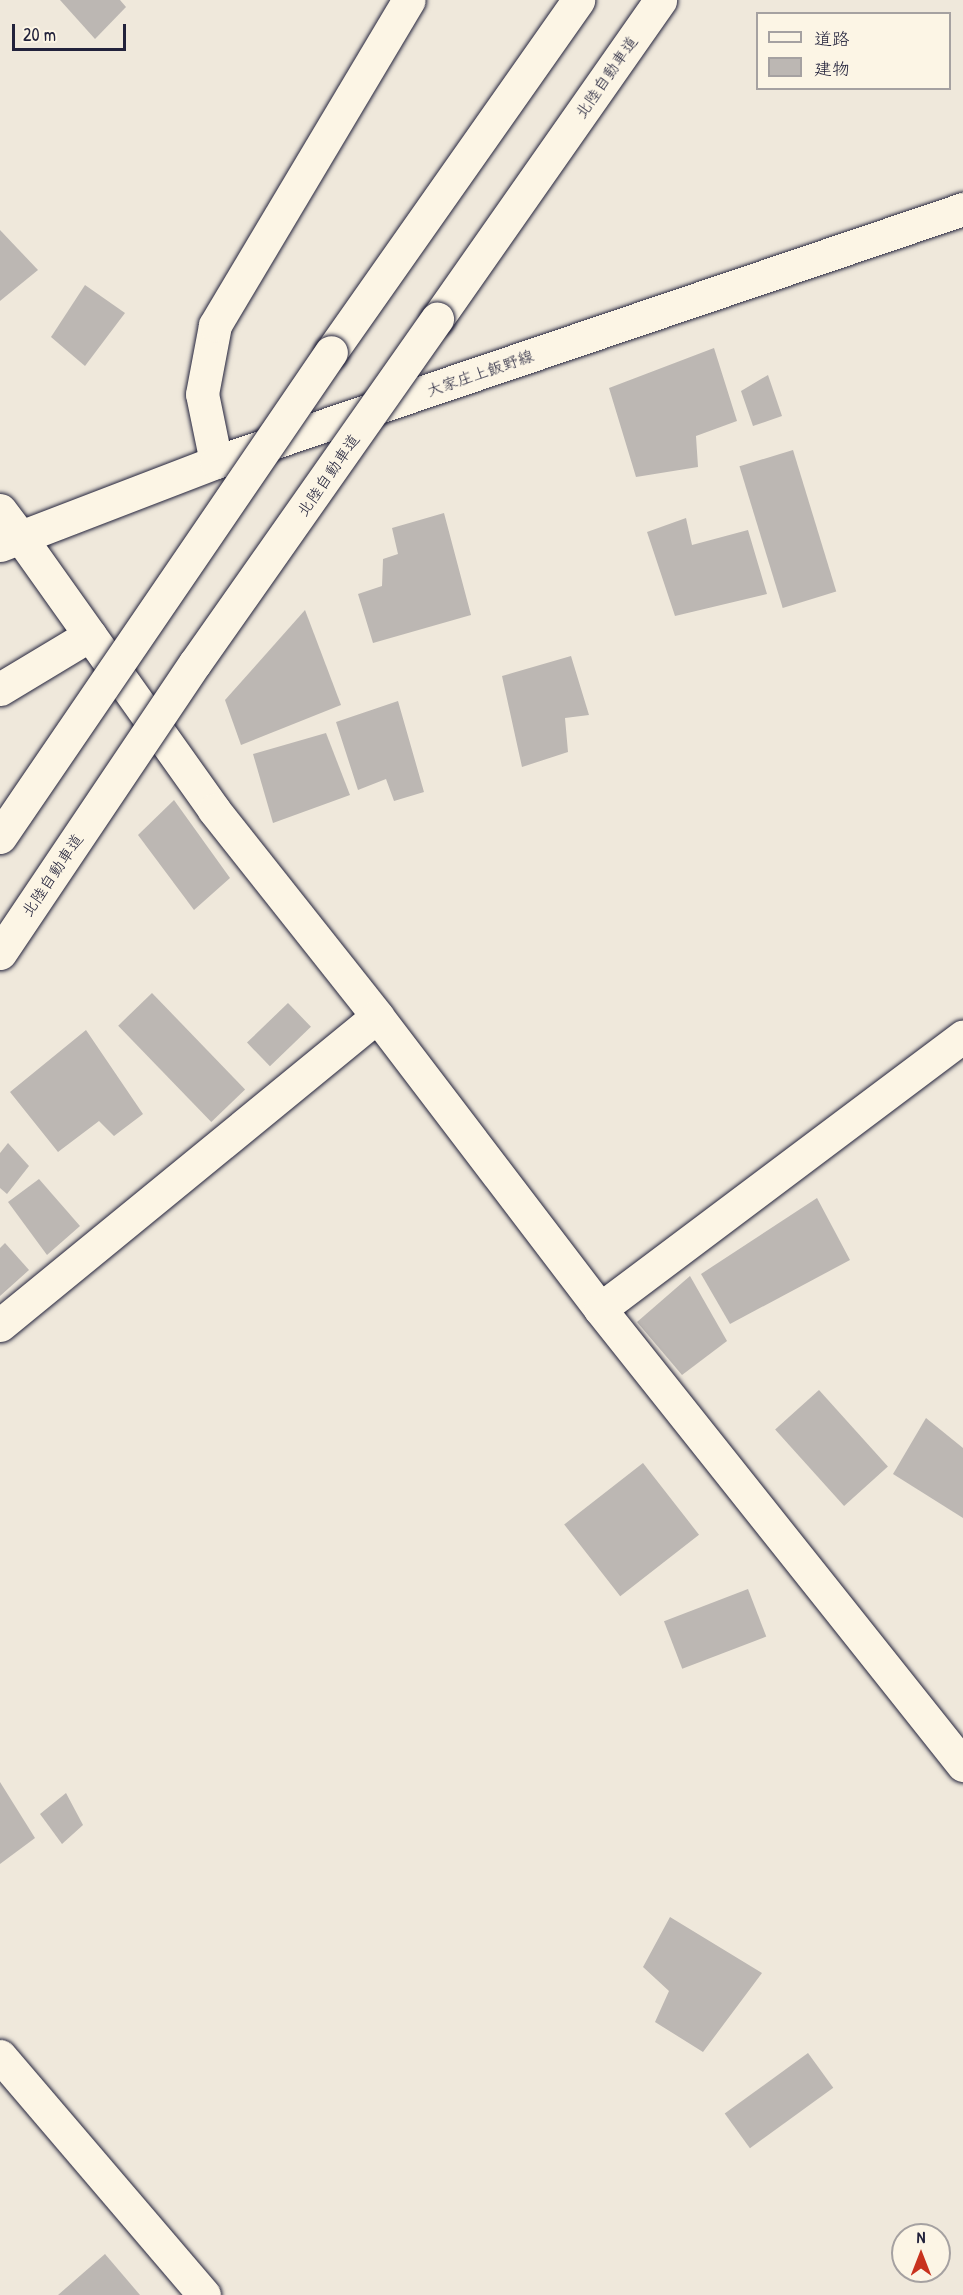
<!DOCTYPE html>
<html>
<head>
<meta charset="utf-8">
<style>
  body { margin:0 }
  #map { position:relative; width:963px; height:2295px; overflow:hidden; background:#efe8db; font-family:"Patrick Hand","Klee One",sans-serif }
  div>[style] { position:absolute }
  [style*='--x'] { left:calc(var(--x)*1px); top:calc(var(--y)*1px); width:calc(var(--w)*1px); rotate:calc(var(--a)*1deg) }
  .building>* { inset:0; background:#bcb7b3; transform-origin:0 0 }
  .roads { filter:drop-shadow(0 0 2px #22223b) drop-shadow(0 0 2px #22223b) }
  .minor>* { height:33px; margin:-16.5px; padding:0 16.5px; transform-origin:16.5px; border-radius:16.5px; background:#fcf5e5 }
  .major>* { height:33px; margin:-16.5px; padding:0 16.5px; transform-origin:16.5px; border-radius:16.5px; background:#fcf5e5 }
  .highway>* { height:33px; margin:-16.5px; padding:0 16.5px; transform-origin:16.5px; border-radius:16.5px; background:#fcf5e5 }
  .bridges { filter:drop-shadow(0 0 2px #22223b) drop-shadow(0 0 2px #22223b) }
  .highway-bridge>* { height:33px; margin:-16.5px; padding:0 16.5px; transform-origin:16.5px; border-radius:16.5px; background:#fcf5e5 }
  span { translate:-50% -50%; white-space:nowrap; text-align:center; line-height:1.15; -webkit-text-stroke:5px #fcf5e5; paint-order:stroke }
  .street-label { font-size:16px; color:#22223b }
  .legend { position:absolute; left:756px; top:12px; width:195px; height:78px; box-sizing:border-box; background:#fcf5e5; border:2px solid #a5a1a1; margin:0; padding:8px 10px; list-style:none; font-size:18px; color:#22223b }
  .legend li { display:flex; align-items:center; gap:12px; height:30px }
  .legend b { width:30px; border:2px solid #a5a1a1 }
  .north { position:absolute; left:891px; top:2223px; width:60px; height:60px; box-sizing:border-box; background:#fcf5e5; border:2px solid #a5a1a1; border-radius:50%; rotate:0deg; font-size:16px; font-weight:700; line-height:24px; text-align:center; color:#22223b }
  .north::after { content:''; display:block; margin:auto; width:21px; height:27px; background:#c8321e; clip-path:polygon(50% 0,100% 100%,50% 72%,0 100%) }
  .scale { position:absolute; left:12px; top:24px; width:114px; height:27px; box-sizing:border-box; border:3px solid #22223b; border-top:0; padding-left:8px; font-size:18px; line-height:21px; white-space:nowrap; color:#22223b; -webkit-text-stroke:4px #fcf5e5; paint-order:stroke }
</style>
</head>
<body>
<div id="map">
  <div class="building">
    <div style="clip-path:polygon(60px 0,120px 0,126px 7px,95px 39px)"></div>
    <div style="clip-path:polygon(0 230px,38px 270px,0 301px)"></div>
    <div style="clip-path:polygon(85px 285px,125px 313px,85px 366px,51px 337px)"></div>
    <div style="clip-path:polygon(714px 348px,737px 421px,696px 436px,698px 467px,636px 477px,609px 388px)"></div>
    <div style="clip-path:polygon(768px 375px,782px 416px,753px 426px,741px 391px)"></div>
    <div style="left:793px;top:450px;width:148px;height:56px;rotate:73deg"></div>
    <div style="clip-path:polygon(444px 513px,471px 615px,373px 643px,358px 594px,382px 586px,383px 559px,398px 554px,392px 528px)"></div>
    <div style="clip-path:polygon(686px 518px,692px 545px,748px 530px,767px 594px,675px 616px,647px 532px)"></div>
    <div style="clip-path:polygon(305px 610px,341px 705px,241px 745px,225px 700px)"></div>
    <div style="clip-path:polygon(571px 656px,589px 715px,565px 718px,568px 752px,522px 767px,502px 676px)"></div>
    <div style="clip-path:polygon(398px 701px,424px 792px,394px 801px,386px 779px,358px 790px,336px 722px)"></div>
    <div style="clip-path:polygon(326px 733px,350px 795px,273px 823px,253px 754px)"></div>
    <div style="clip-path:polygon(174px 800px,230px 878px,194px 910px,138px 835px)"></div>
    <div style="left:152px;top:993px;width:134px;height:47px;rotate:46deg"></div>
    <div style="left:288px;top:1003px;width:33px;height:57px;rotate:46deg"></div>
    <div style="clip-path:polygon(86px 1030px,143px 1114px,114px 1136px,99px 1121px,58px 1152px,10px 1092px)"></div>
    <div style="clip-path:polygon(8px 1143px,29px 1166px,7px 1194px,0 1188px,0 1153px)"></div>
    <div style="clip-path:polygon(39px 1179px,80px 1226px,47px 1255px,8px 1202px)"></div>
    <div style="clip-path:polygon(817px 1198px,850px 1260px,730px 1324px,701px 1274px)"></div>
    <div style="clip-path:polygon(5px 1243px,29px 1270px,0 1296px,0 1248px)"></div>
    <div style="clip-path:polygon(690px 1276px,727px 1341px,682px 1375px,637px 1322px)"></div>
    <div style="left:819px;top:1390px;width:103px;height:59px;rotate:48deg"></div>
    <div style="clip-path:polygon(926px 1418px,963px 1448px,963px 1518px,893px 1474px)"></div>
    <div style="left:643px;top:1463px;width:91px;height:100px;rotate:52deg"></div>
    <div style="left:748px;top:1589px;width:51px;height:90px;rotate:69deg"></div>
    <div style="clip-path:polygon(0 1782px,35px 1838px,0 1864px)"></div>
    <div style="clip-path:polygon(66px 1793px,83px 1825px,62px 1844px,40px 1814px)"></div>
    <div style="clip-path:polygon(670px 1917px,762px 1973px,703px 2052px,655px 2022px,669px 1991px,643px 1967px)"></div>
    <div style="left:808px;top:2053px;width:43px;height:103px;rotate:54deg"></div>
    <div style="clip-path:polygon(105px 2254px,140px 2295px,58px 2295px)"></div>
  </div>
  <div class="roads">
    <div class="minor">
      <div style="--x:216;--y:462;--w:69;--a:-101.6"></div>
      <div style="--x:202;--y:394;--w:70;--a:-79.3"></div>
      <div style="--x:215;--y:325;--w:378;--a:-59.2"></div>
      <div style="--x:21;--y:538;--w:334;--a:54.6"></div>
      <div style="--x:214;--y:810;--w:263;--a:51.6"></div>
      <div style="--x:377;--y:1016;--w:368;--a:52.7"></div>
      <div style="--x:600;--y:1309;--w:583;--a:51.48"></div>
      <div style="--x:0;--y:689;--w:105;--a:-31"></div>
      <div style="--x:600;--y:1309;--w:454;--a:-36.9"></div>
      <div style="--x:0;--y:1325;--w:487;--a:-39.3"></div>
      <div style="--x:0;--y:2056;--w:314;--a:49.5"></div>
    </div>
    <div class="major">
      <div style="--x:0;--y:510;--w:35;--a:53"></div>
      <div style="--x:0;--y:545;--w:231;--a:-21"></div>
      <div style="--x:216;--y:462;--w:789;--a:-18.71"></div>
    </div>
    <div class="highway">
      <div style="--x:437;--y:319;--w:389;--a:-55"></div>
      <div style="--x:331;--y:352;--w:430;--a:-54.9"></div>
    </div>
  </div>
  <div class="bridges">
    <div class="highway-bridge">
      <div style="--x:0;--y:837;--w:587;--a:-55.69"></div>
      <div style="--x:0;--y:953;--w:349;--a:-56.1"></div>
      <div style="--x:195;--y:663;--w:421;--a:-54.9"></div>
    </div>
  </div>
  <div class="street-label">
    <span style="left:606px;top:77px;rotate:-55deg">北陸自動車道</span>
    <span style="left:480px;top:373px;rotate:-19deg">大家庄上飯野線</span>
    <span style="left:328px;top:475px;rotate:-55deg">北陸自動車道</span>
    <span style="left:52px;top:875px;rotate:-56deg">北陸自動車道</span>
  </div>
  <ul class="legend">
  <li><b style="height:8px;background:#fcf5e5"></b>道路</li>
  <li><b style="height:16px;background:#bcb7b3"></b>建物</li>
  </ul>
  <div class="north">N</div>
  <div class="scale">20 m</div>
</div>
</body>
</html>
